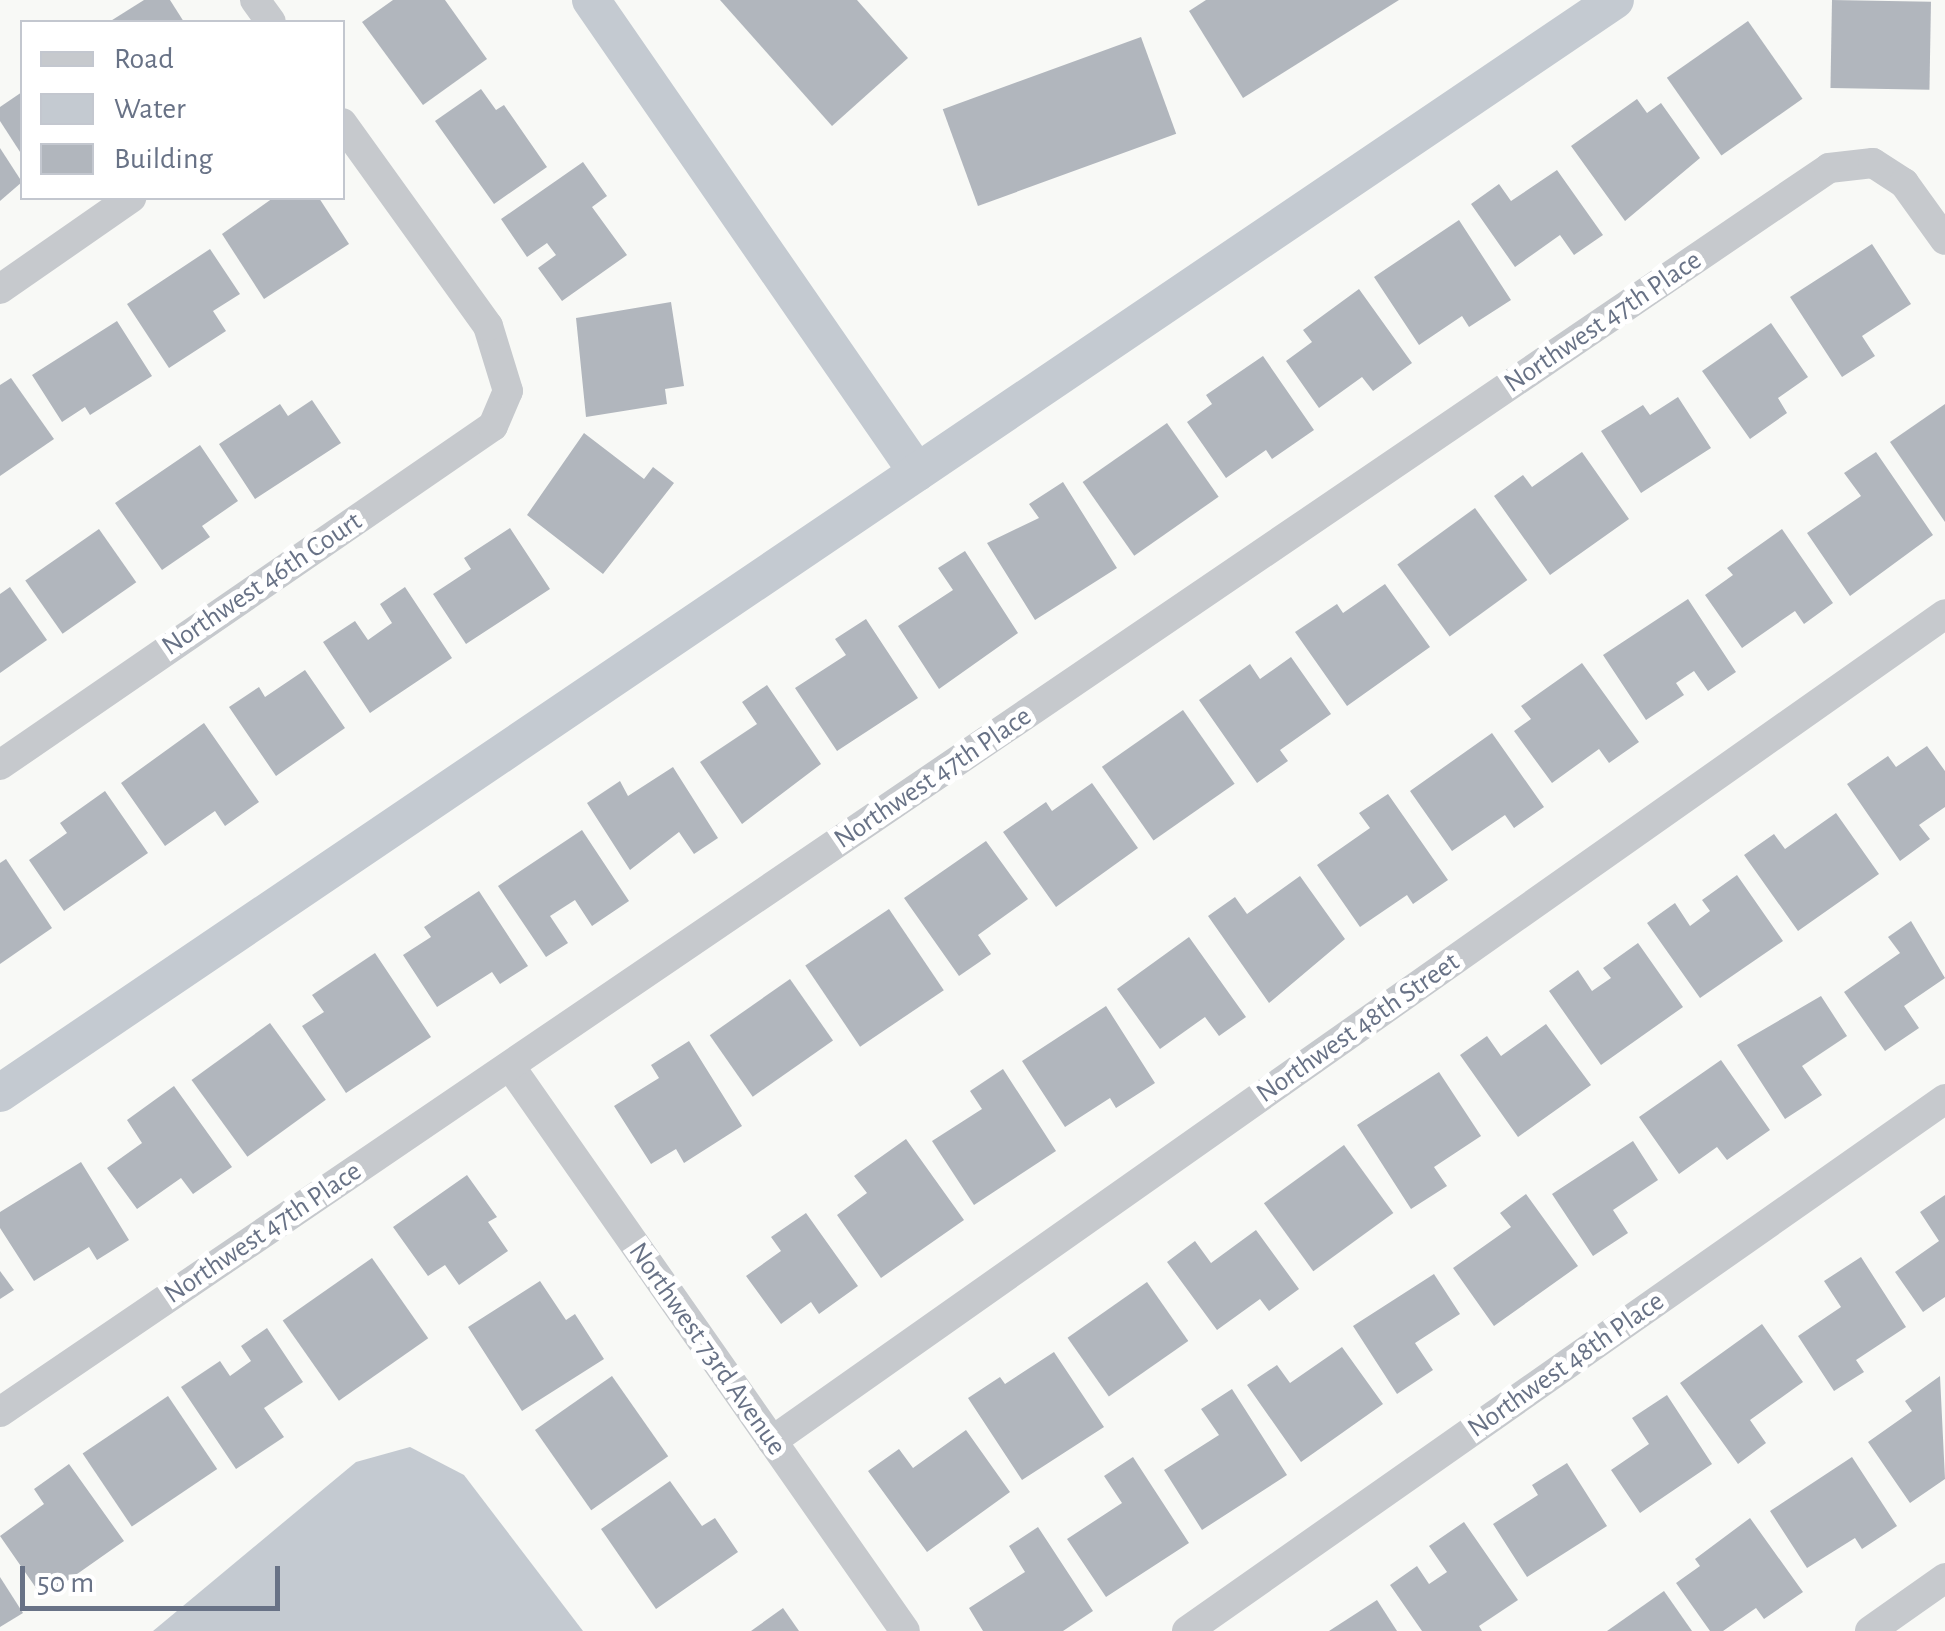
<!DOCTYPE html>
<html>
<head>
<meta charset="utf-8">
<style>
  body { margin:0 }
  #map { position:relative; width:1945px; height:1631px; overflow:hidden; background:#f8f9f6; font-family:"Alegreya Sans",sans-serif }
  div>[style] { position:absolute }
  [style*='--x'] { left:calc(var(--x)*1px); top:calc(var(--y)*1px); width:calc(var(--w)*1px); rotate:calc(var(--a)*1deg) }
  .water>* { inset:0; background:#c4cad1 }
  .canal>* { height:38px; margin:-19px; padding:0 19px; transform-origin:19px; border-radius:19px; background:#c4cad1 }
  .building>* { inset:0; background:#b1b6bd; transform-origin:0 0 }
  .street>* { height:30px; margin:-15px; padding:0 15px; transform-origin:15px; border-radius:15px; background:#c6c9cd }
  span { translate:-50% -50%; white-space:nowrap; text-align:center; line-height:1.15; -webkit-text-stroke:10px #fff; paint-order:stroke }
  .street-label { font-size:28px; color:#687286 }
  .legend { position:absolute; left:20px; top:20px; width:325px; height:180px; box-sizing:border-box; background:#fff; border:2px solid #c3c7cf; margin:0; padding:12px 18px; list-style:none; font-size:30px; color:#687286 }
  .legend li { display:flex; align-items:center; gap:20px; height:50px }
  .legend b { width:50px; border:2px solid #c3c7cf }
  .scale { position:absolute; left:20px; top:1566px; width:260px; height:45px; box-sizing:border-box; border:5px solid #687286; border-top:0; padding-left:12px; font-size:30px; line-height:35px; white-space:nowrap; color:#687286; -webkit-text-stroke:8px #fff; paint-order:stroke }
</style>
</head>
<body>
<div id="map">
  <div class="water">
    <div style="clip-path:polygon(410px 1447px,464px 1475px,583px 1631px,153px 1631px,356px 1462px)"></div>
  </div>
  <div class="canal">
    <div style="--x:591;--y:0;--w:574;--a:55.37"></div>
    <div style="--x:0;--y:1093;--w:1950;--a:-34.09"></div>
  </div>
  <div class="building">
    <div style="clip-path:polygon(144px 0,170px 0,184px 22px,109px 22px)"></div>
    <div style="clip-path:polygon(393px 0,445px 0,487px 59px,423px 105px,362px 22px)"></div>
    <div style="clip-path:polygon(720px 0,857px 0,908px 58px,832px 126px)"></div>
    <div style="clip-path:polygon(1206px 0,1399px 0,1243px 98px,1189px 11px)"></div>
    <div style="left:1832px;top:0;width:99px;height:88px;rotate:1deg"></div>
    <div style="left:1748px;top:21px;width:95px;height:99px;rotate:55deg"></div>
    <div style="left:1141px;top:37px;width:103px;height:211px;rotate:70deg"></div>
    <div style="clip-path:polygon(481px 89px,496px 110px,504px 105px,547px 167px,494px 204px,435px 121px)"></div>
    <div style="clip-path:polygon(22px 92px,22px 155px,0 121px,0 107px)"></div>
    <div style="clip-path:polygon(1637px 99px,1647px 113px,1661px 103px,1700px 158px,1625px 221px,1571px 146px)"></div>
    <div style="clip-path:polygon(0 148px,22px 182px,0 201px)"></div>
    <div style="clip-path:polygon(583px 162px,607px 196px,592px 207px,627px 255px,562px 301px,538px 268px,556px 255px,547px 243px,527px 257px,501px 219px)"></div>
    <div style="clip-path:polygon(1557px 170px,1603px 235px,1574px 255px,1560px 235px,1515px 267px,1471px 204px,1499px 184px,1511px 201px)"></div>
    <div style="clip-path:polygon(273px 198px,319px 198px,349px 244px,264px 299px,222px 234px)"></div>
    <div style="clip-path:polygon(1459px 220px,1511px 300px,1469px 327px,1462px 316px,1419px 345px,1374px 277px)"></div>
    <div style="clip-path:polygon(1872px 244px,1911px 304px,1862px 336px,1875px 356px,1842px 377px,1790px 297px)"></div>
    <div style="clip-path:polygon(210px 249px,240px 294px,213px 311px,226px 331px,169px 368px,127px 304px)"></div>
    <div style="clip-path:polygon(1359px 289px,1412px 363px,1373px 391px,1362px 377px,1319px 408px,1286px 361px,1312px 342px,1303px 330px)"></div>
    <div style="clip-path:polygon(671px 302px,684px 386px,665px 389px,667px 404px,586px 417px,576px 318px)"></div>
    <div style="clip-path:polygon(117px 321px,152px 376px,90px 415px,85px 407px,62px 422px,32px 375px)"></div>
    <div style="clip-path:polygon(1771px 323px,1808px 377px,1778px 398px,1787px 413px,1750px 439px,1702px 371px)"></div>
    <div style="clip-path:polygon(1263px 356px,1314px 430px,1272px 459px,1266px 450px,1226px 478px,1187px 422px,1212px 404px,1206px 395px)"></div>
    <div style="clip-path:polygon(11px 378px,54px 439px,0 476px,0 385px)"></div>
    <div style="clip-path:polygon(1678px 397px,1711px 448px,1641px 493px,1601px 431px,1643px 405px,1650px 415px)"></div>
    <div style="clip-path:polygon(312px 400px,341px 443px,255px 499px,219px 444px,280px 404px,288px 416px)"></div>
    <div style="clip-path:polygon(1945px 404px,1945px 522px,1890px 442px)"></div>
    <div style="left:1167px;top:423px;width:90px;height:103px;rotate:55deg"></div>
    <div style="clip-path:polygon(584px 433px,644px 479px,653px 467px,674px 483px,603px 574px,527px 515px)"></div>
    <div style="clip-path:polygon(200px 445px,238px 501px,202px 526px,210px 537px,162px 570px,115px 503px)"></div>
    <div style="clip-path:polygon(1582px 452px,1629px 519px,1550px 575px,1494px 496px,1523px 475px,1532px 487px)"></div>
    <div style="clip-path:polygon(1876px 452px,1933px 535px,1850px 596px,1807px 533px,1861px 496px,1844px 473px)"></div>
    <div style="clip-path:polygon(1063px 482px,1117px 568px,1035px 620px,987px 543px,1039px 518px,1029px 504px)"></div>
    <div style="left:1475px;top:508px;width:89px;height:96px;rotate:54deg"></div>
    <div style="clip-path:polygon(510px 528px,550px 589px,466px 644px,433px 594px,471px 569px,464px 558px)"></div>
    <div style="left:99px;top:529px;width:65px;height:90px;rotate:55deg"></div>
    <div style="clip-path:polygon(1782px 529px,1833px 603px,1804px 624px,1795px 611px,1742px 648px,1705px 595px,1733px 575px,1727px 568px)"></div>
    <div style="clip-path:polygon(965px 551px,1018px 633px,939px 689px,898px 626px,953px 590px,938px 568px)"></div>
    <div style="clip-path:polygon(1385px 584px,1430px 647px,1347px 706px,1295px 632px,1337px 604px,1343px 613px)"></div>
    <div style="clip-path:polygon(10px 587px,47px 640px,0 673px,0 594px)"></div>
    <div style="clip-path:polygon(405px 587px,452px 658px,370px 713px,323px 642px,355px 621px,368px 640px,392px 623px,380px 604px)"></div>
    <div style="clip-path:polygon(1688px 599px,1736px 672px,1708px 691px,1694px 671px,1676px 683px,1684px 695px,1646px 720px,1603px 655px)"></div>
    <div style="clip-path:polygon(866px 619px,918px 698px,837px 751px,795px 688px,846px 655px,835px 639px)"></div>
    <div style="clip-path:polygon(1291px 657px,1331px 714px,1280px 750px,1288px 761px,1257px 783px,1199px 700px,1250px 664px,1260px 679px)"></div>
    <div style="clip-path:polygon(1582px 663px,1639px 742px,1609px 763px,1599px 749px,1552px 783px,1514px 731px,1531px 719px,1521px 706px)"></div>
    <div style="clip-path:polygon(305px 670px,345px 728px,276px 776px,229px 707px,259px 687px,265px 697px)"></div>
    <div style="clip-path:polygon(767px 685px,821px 764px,742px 824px,700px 762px,757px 724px,742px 702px)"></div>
    <div style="left:1183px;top:710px;width:90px;height:99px;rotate:55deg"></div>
    <div style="clip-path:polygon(204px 723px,259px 802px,225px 826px,215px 811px,165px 846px,121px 783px)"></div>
    <div style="clip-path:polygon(1492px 733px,1544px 807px,1514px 828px,1505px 815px,1452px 851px,1410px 791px)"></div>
    <div style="clip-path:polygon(1927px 746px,1945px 771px,1945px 807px,1919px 825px,1930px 839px,1900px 861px,1847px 784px,1888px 756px,1896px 767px)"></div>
    <div style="clip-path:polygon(673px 767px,718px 838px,694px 854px,679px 832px,630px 870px,587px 803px,620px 781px,628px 796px)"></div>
    <div style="clip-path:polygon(1092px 783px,1138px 848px,1056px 907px,1003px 832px,1046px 802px,1052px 811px)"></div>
    <div style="clip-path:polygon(105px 791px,148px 853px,64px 911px,29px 860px,67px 833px,60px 823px)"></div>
    <div style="clip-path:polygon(1388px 794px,1448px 880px,1413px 904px,1407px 895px,1360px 927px,1317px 865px,1370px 828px,1359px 813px)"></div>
    <div style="clip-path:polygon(1836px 813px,1879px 874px,1798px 931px,1744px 855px,1774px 834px,1785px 849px)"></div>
    <div style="clip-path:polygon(582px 830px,629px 901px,592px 926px,575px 900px,550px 916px,568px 943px,546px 957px,498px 886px)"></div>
    <div style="clip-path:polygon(986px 841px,1028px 899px,978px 935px,991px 954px,959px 976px,904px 898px)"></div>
    <div style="clip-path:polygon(6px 859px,52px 928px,0 964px,0 863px)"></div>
    <div style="clip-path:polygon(1737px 875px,1783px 941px,1700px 998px,1647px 923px,1675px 903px,1690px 926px,1710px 911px,1702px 900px)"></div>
    <div style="clip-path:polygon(1300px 876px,1345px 939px,1269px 1003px,1208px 916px,1235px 897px,1247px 914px)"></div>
    <div style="clip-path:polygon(479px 891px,528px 966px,500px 984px,492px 972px,437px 1007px,403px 955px,431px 937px,424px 927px)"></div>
    <div style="left:889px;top:909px;width:98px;height:101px;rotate:56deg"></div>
    <div style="clip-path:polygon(1911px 921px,1945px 978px,1904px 1006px,1919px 1028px,1885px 1051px,1844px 992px,1900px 953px,1888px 937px)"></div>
    <div style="clip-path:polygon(1189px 937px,1246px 1017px,1219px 1036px,1205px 1017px,1160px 1049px,1117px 989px)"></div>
    <div style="clip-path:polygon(1638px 943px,1683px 1007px,1601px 1065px,1549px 991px,1578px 970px,1592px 991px,1611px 978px,1603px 968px)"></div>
    <div style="clip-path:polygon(375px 953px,431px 1037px,346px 1093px,302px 1026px,324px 1012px,312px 995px)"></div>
    <div style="left:790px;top:979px;width:75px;height:98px;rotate:55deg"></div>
    <div style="clip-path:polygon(1821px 996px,1847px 1036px,1802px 1066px,1822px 1095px,1785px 1119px,1737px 1045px)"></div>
    <div style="clip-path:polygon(1106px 1006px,1155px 1083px,1116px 1108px,1110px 1098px,1065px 1127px,1022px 1061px)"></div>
    <div style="left:270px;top:1023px;width:95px;height:97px;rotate:54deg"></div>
    <div style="clip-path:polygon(1546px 1024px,1591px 1085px,1518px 1137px,1460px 1055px,1487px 1036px,1501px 1056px)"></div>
    <div style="clip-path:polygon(689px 1041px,742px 1126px,684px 1163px,676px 1149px,651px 1164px,614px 1106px,659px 1078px,651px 1065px)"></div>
    <div style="clip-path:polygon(1721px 1060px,1770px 1130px,1727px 1160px,1717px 1147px,1679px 1174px,1639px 1117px)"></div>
    <div style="clip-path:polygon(1003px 1069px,1056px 1151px,974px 1205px,932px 1141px,982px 1109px,970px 1091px)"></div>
    <div style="clip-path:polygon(1439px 1072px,1481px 1136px,1434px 1167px,1447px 1186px,1411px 1209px,1357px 1125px)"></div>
    <div style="clip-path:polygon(174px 1086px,232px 1167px,193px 1194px,181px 1178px,137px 1209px,107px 1168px,142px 1143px,127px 1120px)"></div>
    <div style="clip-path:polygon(906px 1139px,964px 1220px,881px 1278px,837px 1215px,867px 1193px,854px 1176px)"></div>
    <div style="clip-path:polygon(1633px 1141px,1658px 1180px,1613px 1210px,1628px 1233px,1593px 1256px,1552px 1194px)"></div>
    <div style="left:1344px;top:1145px;width:84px;height:99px;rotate:54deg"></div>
    <div style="clip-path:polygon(81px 1162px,129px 1240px,97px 1260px,89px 1247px,34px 1281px,0 1228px,0 1212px)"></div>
    <div style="clip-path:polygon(467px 1175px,497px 1217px,488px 1222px,508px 1251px,459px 1285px,445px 1265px,428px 1276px,393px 1227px)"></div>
    <div style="clip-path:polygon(1526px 1194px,1578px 1266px,1494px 1326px,1453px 1268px,1511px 1227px,1500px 1213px)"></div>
    <div style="clip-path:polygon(1945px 1195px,1945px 1297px,1923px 1312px,1895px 1272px,1939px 1241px,1920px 1212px)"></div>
    <div style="clip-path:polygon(806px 1213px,858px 1286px,819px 1314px,811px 1302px,781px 1324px,746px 1276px,781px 1251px,771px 1237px)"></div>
    <div style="clip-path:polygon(1256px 1230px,1299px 1289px,1269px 1311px,1260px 1299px,1217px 1330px,1167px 1262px,1195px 1241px,1211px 1263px)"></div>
    <div style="clip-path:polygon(1861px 1257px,1906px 1327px,1856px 1360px,1864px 1372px,1834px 1391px,1798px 1336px,1841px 1307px,1824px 1281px)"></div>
    <div style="left:372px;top:1258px;width:98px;height:109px;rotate:55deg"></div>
    <div style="clip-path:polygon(0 1271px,14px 1290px,0 1299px)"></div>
    <div style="clip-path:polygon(1434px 1274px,1460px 1314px,1415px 1343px,1433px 1370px,1397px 1394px,1353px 1326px)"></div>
    <div style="clip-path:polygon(540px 1281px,566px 1320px,575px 1314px,604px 1359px,522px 1411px,468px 1327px)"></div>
    <div style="left:1147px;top:1282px;width:72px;height:97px;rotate:55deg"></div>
    <div style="clip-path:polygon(1762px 1324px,1803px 1382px,1750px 1420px,1766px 1443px,1738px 1464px,1680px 1383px)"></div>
    <div style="clip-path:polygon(267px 1328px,303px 1382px,264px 1408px,284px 1437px,236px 1469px,181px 1387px,220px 1361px,230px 1376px,251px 1361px,241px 1346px)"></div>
    <div style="clip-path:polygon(1342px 1347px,1383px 1404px,1301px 1462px,1247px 1385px,1277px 1365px,1290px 1383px)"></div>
    <div style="clip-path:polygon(1054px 1352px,1104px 1427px,1022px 1480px,968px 1398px,1000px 1377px,1005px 1384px)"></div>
    <div style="left:612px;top:1376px;width:98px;height:94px;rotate:55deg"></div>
    <div style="clip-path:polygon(1940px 1376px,1945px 1479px,1910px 1503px,1868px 1442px,1912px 1411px,1905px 1401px)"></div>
    <div style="clip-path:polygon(1232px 1389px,1287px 1475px,1202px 1530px,1164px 1470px,1219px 1435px,1201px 1409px)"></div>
    <div style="clip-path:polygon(1667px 1395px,1712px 1464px,1640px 1513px,1611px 1470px,1649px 1444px,1632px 1418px)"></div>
    <div style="left:168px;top:1396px;width:88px;height:103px;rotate:56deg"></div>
    <div style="clip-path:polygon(966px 1430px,1010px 1492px,927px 1552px,868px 1471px,899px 1449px,913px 1468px)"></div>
    <div style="clip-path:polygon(1133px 1457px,1189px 1543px,1106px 1597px,1067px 1539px,1122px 1503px,1104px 1476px)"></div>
    <div style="clip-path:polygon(1852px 1457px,1897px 1526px,1862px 1549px,1855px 1538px,1807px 1568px,1770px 1511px)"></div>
    <div style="clip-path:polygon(1567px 1463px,1607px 1526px,1527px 1577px,1493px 1524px,1538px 1495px,1532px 1485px)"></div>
    <div style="clip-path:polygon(69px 1464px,124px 1541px,43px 1598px,0 1536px,44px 1504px,34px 1489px)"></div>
    <div style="clip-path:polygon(670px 1481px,702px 1526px,715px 1518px,738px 1552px,656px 1609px,601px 1529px)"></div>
    <div style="clip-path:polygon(1750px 1518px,1803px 1592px,1764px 1619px,1756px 1608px,1723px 1631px,1710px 1631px,1676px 1583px,1700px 1566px,1695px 1559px)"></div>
    <div style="clip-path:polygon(1464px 1522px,1518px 1600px,1479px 1626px,1482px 1631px,1422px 1631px,1390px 1585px,1417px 1566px,1429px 1584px,1447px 1572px,1429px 1546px)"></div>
    <div style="clip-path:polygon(1038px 1527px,1093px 1611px,1063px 1631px,983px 1631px,969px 1608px,1025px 1572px,1009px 1546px)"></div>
    <div style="clip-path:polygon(0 1577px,23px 1613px,0 1627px)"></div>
    <div style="clip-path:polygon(1664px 1591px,1692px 1631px,1607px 1631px)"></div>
    <div style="clip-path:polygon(1377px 1600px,1397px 1631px,1329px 1631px)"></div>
    <div style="clip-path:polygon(783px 1608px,799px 1631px,751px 1631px)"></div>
  </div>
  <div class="street">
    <div style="--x:255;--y:0;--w:27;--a:54"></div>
    <div style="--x:0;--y:289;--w:160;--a:-34.8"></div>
    <div style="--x:0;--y:765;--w:598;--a:-34.51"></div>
    <div style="--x:493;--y:426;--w:38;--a:-67"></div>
    <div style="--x:508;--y:391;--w:68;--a:-107.1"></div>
    <div style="--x:488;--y:326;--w:250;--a:-125.7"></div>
    <div style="--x:510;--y:1066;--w:689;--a:55.04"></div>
    <div style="--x:0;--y:1412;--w:2212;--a:-34.22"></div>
    <div style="--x:1829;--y:168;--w:44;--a:-6.5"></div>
    <div style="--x:1873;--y:163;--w:37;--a:33"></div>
    <div style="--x:1904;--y:183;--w:70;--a:54.3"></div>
    <div style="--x:772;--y:1441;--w:1435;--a:-35.18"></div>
    <div style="--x:1187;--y:1631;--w:926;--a:-35.06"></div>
    <div style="--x:1870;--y:1631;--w:92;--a:-35.2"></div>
  </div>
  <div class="street-label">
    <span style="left:1603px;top:322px;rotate:-34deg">Northwest 47th Place</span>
    <span style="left:262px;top:584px;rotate:-34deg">Northwest 46th Court</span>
    <span style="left:933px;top:778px;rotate:-34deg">Northwest 47th Place</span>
    <span style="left:1358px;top:1028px;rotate:-35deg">Northwest 48th Street</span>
    <span style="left:263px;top:1233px;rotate:-34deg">Northwest 47th Place</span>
    <span style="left:707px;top:1349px;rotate:55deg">Northwest 73rd Avenue</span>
    <span style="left:1566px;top:1365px;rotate:-35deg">Northwest 48th Place</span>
  </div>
  <ul class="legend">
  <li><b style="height:12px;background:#c6c9cd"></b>Road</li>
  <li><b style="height:28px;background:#c4cad1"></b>Water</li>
  <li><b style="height:28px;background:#b1b6bd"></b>Building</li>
  </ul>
  <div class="scale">50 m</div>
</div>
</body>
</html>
